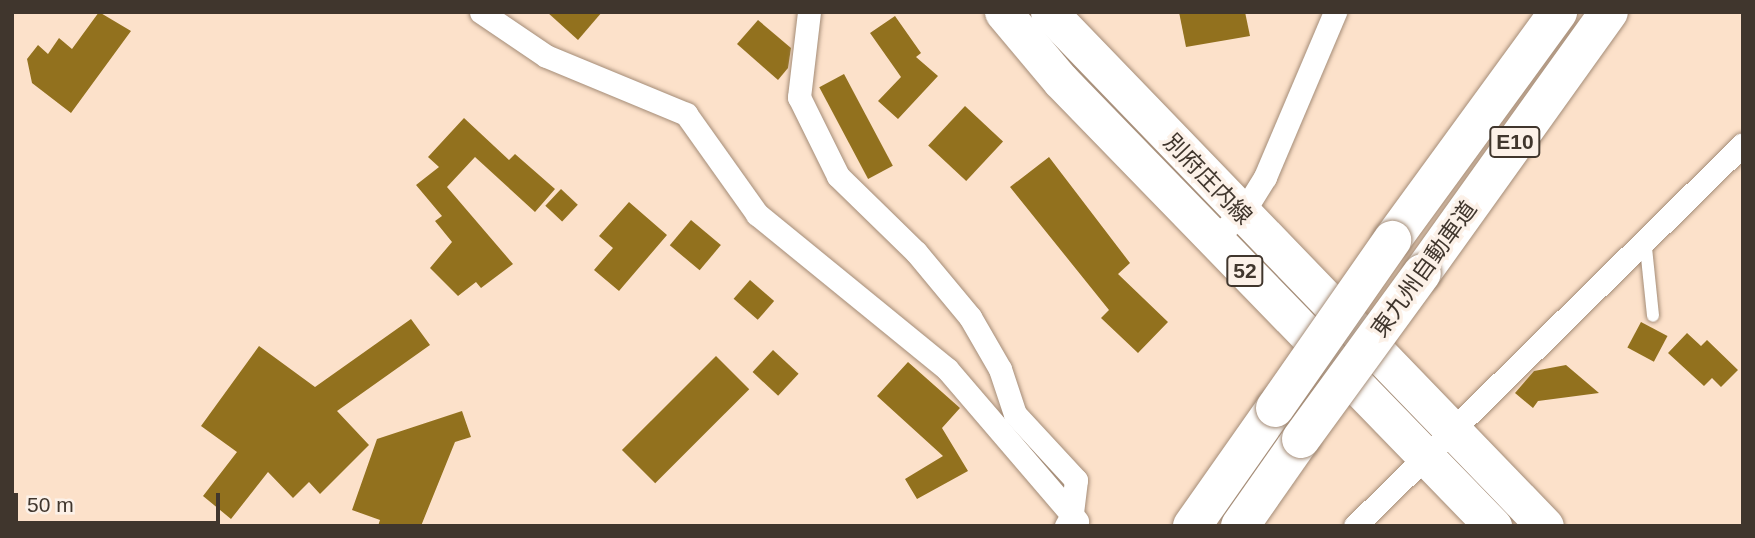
<!DOCTYPE html>
<html>
<head>
<meta charset="utf-8">
<style>
  body { margin:0 }
  #map { position:relative; width:1755px; height:538px; overflow:hidden; background:#fce1ca; font-family:Helvetica,"Noto Sans JP",sans-serif }
  div>[style] { position:absolute }
  [style*='--x'] { left:calc(var(--x)*1px); top:calc(var(--y)*1px); width:calc(var(--w)*1px); rotate:calc(var(--a)*1deg) }
  .building>* { inset:0; background:#92711e; transform-origin:0 0 }
  .roads { filter:drop-shadow(0 0 2px #a48c77) drop-shadow(0 0 2px #a48c77) }
  .service>* { height:12px; margin:-6px; padding:0 6px; transform-origin:6px; border-radius:6px; background:#fff }
  .minor>* { height:23px; margin:-11.5px; padding:0 11.5px; transform-origin:11.5px; border-radius:11.5px; background:#fff }
  .primary>* { height:37px; margin:-18.5px; padding:0 18.5px; transform-origin:18.5px; border-radius:18.5px; background:#fff }
  .motorway>* { height:38px; margin:-19px; padding:0 19px; transform-origin:19px; border-radius:19px; background:#fff }
  .bridges { filter:drop-shadow(0 0 2px #a48c77) drop-shadow(0 0 2px #a48c77) }
  .motorway-bridge>* { height:38px; margin:-19px; padding:0 19px; transform-origin:19px; border-radius:19px; background:#fff }
  span { translate:-50% -50%; white-space:nowrap; text-align:center; line-height:1.15; -webkit-text-stroke:7px #fcf1e8; paint-order:stroke }
  .shield-label span { padding:2px 5px; background:#fcf1e8; border:2px solid; border-radius:5px; -webkit-text-stroke-width:0 }
  .shield-label { font-size:21px; color:#40362d; font-weight:700 }
  .street-label { font-size:23px; color:#40362d }
  .frame { position:absolute; inset:0; border:14px solid #40362d; pointer-events:none }
  .scale { position:absolute; left:14px; top:493px; width:206px; height:32px; box-sizing:border-box; border:4px solid #40362d; border-top:0; padding-left:9px; font-size:21px; line-height:24px; white-space:nowrap; color:#40362d; -webkit-text-stroke:5px #fcf1e8; paint-order:stroke }
</style>
</head>
<body>
<div id="map">
  <div class="building">
    <div style="clip-path:polygon(99px 12px,131px 31px,71px 113px,32px 83px,27px 59px,38px 45px,48px 54px,59px 38px,72px 49px)"></div>
    <div style="clip-path:polygon(547px 12px,602px 12px,578px 40px)"></div>
    <div style="clip-path:polygon(1179px 12px,1245px 12px,1250px 36px,1186px 47px)"></div>
    <div style="clip-path:polygon(895px 16px,921px 53px,916px 57px,938px 76px,898px 119px,878px 101px,901px 77px,870px 33px)"></div>
    <div style="clip-path:polygon(758px 20px,791px 48px,788px 68px,778px 80px,737px 44px)"></div>
    <div style="left:844px;top:74px;width:104px;height:28px;rotate:62deg"></div>
    <div style="left:965px;top:106px;width:52px;height:54px;rotate:43deg"></div>
    <div style="clip-path:polygon(464px 118px,509px 160px,515px 154px,555px 189px,535px 212px,475px 157px,447px 187px,513px 264px,481px 288px,476px 282px,458px 296px,430px 268px,452px 242px,435px 221px,442px 216px,416px 185px,439px 167px,428px 157px)"></div>
    <div style="clip-path:polygon(1049px 157px,1130px 263px,1118px 274px,1168px 322px,1138px 353px,1101px 318px,1109px 310px,1010px 187px)"></div>
    <div style="left:561px;top:189px;width:23px;height:23px;rotate:43deg"></div>
    <div style="clip-path:polygon(629px 202px,667px 235px,619px 291px,594px 270px,613px 248px,599px 236px)"></div>
    <div style="left:691px;top:220px;width:39px;height:33px;rotate:40deg"></div>
    <div style="left:750px;top:280px;width:32px;height:25px;rotate:41deg"></div>
    <div style="clip-path:polygon(411px 319px,430px 345px,337px 411px,369px 445px,320px 494px,309px 482px,293px 498px,268px 472px,231px 519px,203px 496px,237px 452px,201px 426px,259px 346px,315px 387px)"></div>
    <div style="left:1641px;top:322px;width:30px;height:29px;rotate:28deg"></div>
    <div style="clip-path:polygon(1687px 333px,1701px 346px,1707px 340px,1738px 370px,1721px 387px,1712px 378px,1704px 386px,1668px 353px)"></div>
    <div style="left:773px;top:350px;width:35px;height:30px;rotate:43deg"></div>
    <div style="left:716px;top:356px;width:47px;height:133px;rotate:45deg"></div>
    <div style="clip-path:polygon(908px 362px,960px 408px,942px 428px,968px 471px,917px 499px,905px 479px,943px 456px,877px 396px)"></div>
    <div style="clip-path:polygon(1566px 365px,1599px 393px,1538px 401px,1533px 408px,1515px 393px,1534px 371px)"></div>
    <div style="clip-path:polygon(462px 411px,471px 437px,455px 442px,421px 526px,378px 526px,380px 520px,352px 510px,377px 439px)"></div>
  </div>
  <div class="roads">
    <div class="service">
      <div style="--x:1645;--y:238;--w:78;--a:84.1"></div>
    </div>
    <div class="minor">
      <div style="--x:481;--y:12;--w:78;--a:34.1"></div>
      <div style="--x:546;--y:56;--w:152;--a:22.5"></div>
      <div style="--x:686;--y:114;--w:123;--a:54.6"></div>
      <div style="--x:757;--y:214;--w:245;--a:39.2"></div>
      <div style="--x:947;--y:369;--w:192;--a:49.4"></div>
      <div style="--x:1072;--y:515;--w:13;--a:119"></div>
      <div style="--x:809;--y:12;--w:86;--a:96.7"></div>
      <div style="--x:799;--y:97;--w:88;--a:63.7"></div>
      <div style="--x:838;--y:176;--w:109;--a:44.3"></div>
      <div style="--x:916;--y:252;--w:85;--a:50.3"></div>
      <div style="--x:970;--y:317;--w:60;--a:60"></div>
      <div style="--x:1000;--y:369;--w:47;--a:71.6"></div>
      <div style="--x:1015;--y:414;--w:90;--a:47.3"></div>
      <div style="--x:1076;--y:480;--w:35;--a:97"></div>
      <div style="--x:1072;--y:515;--w:8;--a:50"></div>
      <div style="--x:1213;--y:239;--w:38;--a:-41"></div>
      <div style="--x:1242;--y:214;--w:44;--a:-58.1"></div>
      <div style="--x:1265;--y:177;--w:179;--a:-67"></div>
      <div style="--x:1355;--y:526;--w:544;--a:-44.55"></div>
    </div>
    <div class="primary">
      <div style="--x:1003;--y:12;--w:89;--a:50"></div>
      <div style="--x:1060;--y:80;--w:622;--a:45.85"></div>
      <div style="--x:1049;--y:12;--w:714;--a:46.02"></div>
    </div>
    <div class="motorway">
      <div style="--x:1392;--y:240;--w:282;--a:-53.9"></div>
      <div style="--x:1422;--y:273;--w:321;--a:-54.4"></div>
      <div style="--x:1192;--y:526;--w:144;--a:-54.9"></div>
      <div style="--x:1240;--y:526;--w:106;--a:-55"></div>
    </div>
  </div>
  <div class="bridges">
    <div class="motorway-bridge">
      <div style="--x:1275;--y:408;--w:205;--a:-55.1"></div>
      <div style="--x:1301;--y:439;--w:205;--a:-53.9"></div>
    </div>
  </div>
  <div class="shield-label">
    <span style="left:1515px;top:142px">E10</span>
    <span style="left:1245px;top:271px">52</span>
  </div>
  <div class="street-label">
    <span style="left:1208px;top:179px;rotate:46deg">別府庄内線</span>
    <span style="left:1424px;top:269px;rotate:-54deg">東九州自動車道</span>
  </div>
  <div class="frame"></div>
  <div class="scale">50 m</div>
</div>
</body>
</html>
